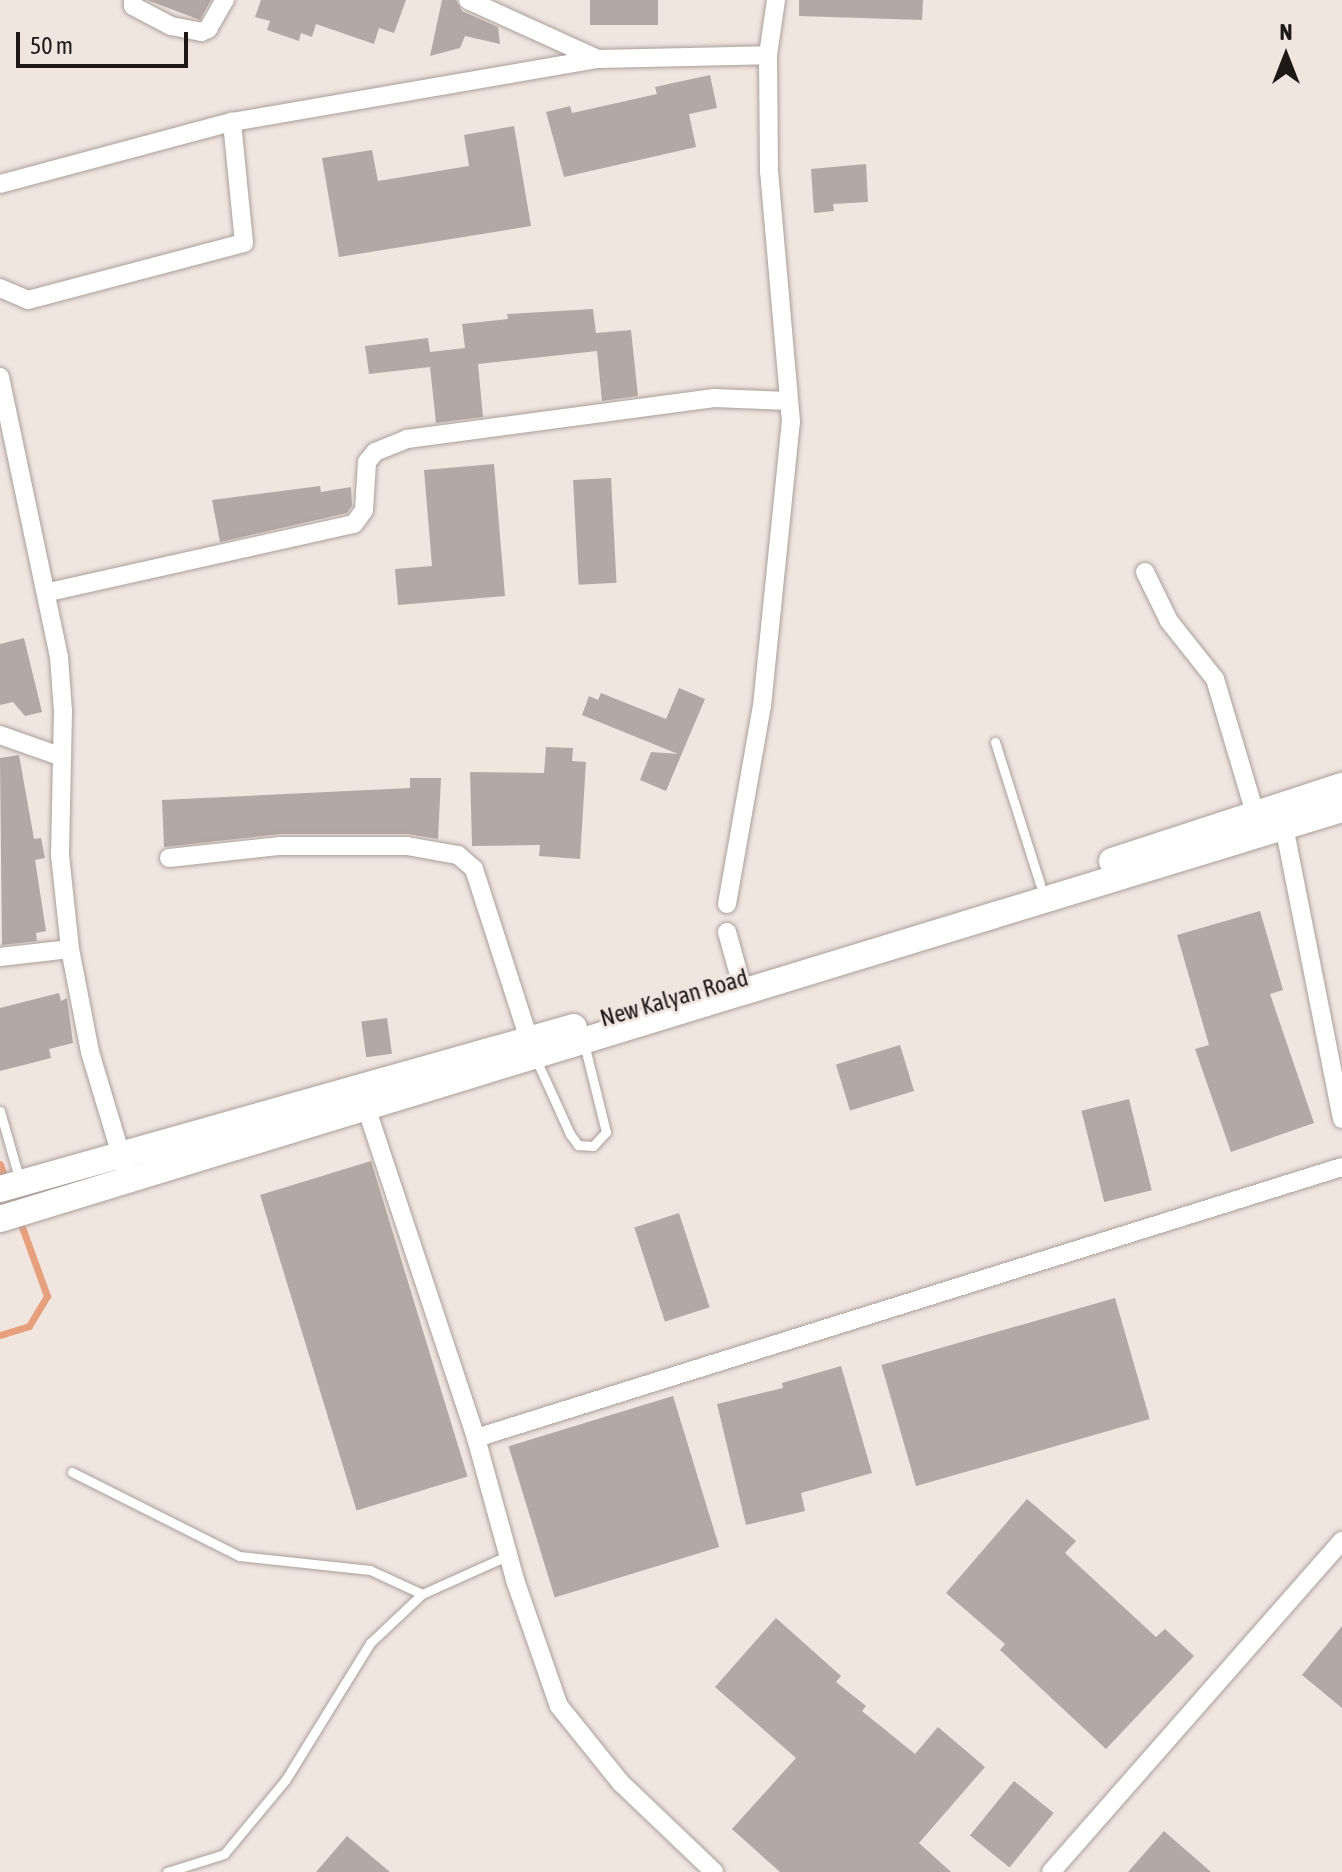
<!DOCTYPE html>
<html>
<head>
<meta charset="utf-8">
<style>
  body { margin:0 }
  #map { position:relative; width:1342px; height:1872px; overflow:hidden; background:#f1e5e0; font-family:"Asap Condensed",sans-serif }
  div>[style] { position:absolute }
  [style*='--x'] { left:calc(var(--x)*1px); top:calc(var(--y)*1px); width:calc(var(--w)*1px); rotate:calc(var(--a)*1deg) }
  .stream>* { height:7px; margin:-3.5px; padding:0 3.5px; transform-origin:3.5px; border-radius:3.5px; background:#e7a07d }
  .building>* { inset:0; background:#b3a8a3; transform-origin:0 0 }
  .roads { filter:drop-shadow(0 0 2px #aa9f9a) drop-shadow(0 0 2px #aa9f9a) }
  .lane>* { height:9px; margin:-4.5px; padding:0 4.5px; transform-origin:4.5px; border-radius:4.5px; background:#fff }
  .street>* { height:18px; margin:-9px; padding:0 9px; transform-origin:9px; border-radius:9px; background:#fff }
  .secondary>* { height:26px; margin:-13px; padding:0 13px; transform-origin:13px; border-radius:13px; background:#fff }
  span { translate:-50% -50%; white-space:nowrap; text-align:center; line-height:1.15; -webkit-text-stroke:6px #f1e5e0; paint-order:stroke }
  .street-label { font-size:24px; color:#1d1917 }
  .north { position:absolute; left:1246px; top:16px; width:80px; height:80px; -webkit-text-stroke:6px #f1e5e0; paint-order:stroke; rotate:0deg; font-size:22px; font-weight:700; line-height:32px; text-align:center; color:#1d1917 }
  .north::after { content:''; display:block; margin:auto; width:28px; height:36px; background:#1d1917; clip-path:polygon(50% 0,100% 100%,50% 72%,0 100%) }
  .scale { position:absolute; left:16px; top:32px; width:172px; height:36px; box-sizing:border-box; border:4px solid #1d1917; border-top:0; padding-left:10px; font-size:24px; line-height:28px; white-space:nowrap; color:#1d1917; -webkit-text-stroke:6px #f1e5e0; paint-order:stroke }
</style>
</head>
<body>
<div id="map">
  <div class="stream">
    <div style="--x:0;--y:1164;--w:9;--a:72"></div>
    <div style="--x:0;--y:1335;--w:30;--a:-17"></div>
    <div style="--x:29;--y:1326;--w:35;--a:-59"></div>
    <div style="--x:47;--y:1296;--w:73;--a:-109.9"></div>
  </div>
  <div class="building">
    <div style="clip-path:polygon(147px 0,211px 0,200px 20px)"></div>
    <div style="clip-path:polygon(261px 0,406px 0,394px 33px,379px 28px,374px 44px,316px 24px,312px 37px,301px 33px,299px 41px,267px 30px,270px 21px,255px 17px)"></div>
    <div style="clip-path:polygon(442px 0,456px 0,462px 11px,498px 27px,500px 44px,465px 36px,460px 48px,430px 56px)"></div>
    <div style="left:590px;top:0;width:68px;height:25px"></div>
    <div style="clip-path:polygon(799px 0,923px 0,922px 20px,799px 16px)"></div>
    <div style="clip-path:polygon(710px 75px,717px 108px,689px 114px,696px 147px,564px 177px,546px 112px,570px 106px,572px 113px,657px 94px,655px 87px)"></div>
    <div style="clip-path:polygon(514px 126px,531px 226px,339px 257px,322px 158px,372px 150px,378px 181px,469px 166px,464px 135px)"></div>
    <div style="clip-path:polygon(866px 164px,868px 202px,833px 204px,834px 211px,814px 213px,811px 169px)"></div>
    <div style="clip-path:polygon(593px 309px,596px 333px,631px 330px,638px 396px,602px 401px,597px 351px,478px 364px,483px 417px,436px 423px,430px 367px,369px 374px,365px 346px,428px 338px,430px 352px,465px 348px,462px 324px,508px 319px,507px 314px)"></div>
    <div style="clip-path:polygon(494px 464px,505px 596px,398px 605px,395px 569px,432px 566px,424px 470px)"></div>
    <div style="left:611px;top:478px;width:105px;height:38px;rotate:87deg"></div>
    <div style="clip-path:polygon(320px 486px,321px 492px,351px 487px,352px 506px,347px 513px,220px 542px,212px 500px)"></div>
    <div style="clip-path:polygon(24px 638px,42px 712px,25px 716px,13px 702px,0 705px,0 644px)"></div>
    <div style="clip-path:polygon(679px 688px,705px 699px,666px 791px,640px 780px,651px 752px,678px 754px,582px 715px,589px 696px,598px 700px,601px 693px,666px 719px)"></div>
    <div style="clip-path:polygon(546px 747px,573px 748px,572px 761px,586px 762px,580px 859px,539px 856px,540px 845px,472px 846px,470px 772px,544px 773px)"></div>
    <div style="clip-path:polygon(19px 755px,34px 839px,41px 838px,45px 858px,35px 860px,46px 931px,36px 933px,37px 941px,2px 945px,0 758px)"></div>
    <div style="clip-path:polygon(410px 778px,441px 778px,438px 839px,407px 834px,280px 834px,164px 847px,162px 800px,410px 788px)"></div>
    <div style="clip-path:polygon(1260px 911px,1283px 990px,1270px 994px,1314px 1123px,1231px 1152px,1195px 1049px,1209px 1045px,1177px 935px)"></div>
    <div style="clip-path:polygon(59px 993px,61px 1001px,67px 998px,73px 1043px,49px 1049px,51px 1058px,0 1071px,0 1008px)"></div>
    <div style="left:387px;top:1018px;width:36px;height:26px;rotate:82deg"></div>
    <div style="left:900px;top:1045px;width:48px;height:67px;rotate:73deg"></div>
    <div style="left:1129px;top:1099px;width:94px;height:49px;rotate:76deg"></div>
    <div style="left:371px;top:1161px;width:330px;height:116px;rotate:73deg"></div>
    <div style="left:679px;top:1213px;width:99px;height:47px;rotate:72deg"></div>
    <div style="left:1115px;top:1298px;width:126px;height:243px;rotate:74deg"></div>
    <div style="clip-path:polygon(841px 1366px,872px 1473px,801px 1493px,805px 1511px,746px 1525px,717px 1404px,783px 1388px,782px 1383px)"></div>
    <div style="left:673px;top:1396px;width:158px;height:172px;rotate:73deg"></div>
    <div style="clip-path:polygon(1027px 1499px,1076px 1541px,1065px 1553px,1156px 1637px,1165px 1629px,1194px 1656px,1106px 1749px,1000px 1650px,1005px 1644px,946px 1593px)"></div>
    <div style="clip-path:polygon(776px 1618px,841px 1676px,836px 1682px,866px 1706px,862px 1711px,915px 1754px,938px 1727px,985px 1767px,919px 1843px,951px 1872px,780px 1872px,732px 1829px,796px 1758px,715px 1687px)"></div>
    <div style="clip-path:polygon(1342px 1626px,1342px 1708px,1302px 1675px)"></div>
    <div style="left:1014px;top:1781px;width:51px;height:70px;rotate:39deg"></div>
    <div style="clip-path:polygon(1164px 1831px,1211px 1872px,1128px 1872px)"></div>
    <div style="clip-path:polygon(347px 1836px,390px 1872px,316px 1872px)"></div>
  </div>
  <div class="roads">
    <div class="lane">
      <div style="--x:995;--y:742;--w:149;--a:72.4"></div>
      <div style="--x:535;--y:1057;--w:85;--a:65.6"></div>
      <div style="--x:570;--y:1134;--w:14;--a:54"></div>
      <div style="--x:578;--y:1145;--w:15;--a:4"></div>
      <div style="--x:593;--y:1146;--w:19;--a:-47"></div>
      <div style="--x:606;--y:1132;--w:91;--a:-104"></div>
      <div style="--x:0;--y:1111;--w:73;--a:74.1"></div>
      <div style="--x:72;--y:1472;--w:187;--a:26.7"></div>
      <div style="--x:239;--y:1556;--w:132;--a:6.1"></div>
      <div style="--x:370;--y:1570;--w:57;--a:24.8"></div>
      <div style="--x:167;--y:1872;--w:60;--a:-17.5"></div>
      <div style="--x:224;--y:1854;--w:97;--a:-50.4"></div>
      <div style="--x:286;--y:1779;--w:160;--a:-58.3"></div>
      <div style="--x:370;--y:1643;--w:71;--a:-43.3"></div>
      <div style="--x:422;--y:1594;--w:95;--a:-24.1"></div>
    </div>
    <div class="street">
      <div style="--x:133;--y:0;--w:6;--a:90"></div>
      <div style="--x:133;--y:6;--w:43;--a:27.8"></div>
      <div style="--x:171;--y:26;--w:31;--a:11"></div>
      <div style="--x:201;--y:32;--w:8;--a:-23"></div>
      <div style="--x:208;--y:29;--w:34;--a:-60"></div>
      <div style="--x:468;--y:0;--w:143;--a:24.4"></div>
      <div style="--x:598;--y:59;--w:170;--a:-1.3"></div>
      <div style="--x:0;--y:184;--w:240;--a:-15"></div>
      <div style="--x:232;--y:122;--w:371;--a:-9.8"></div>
      <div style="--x:0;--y:288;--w:30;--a:23"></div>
      <div style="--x:28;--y:300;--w:223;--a:-14.8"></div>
      <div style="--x:244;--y:243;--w:122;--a:-95.7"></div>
      <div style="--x:0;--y:377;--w:286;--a:78.1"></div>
      <div style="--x:59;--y:657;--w:54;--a:85.8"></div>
      <div style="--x:63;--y:711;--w:144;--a:91.2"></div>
      <div style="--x:60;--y:855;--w:95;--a:83.9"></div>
      <div style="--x:70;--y:949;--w:105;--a:79"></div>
      <div style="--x:90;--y:1052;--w:118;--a:73.3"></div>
      <div style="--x:1145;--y:572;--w:55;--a:63.9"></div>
      <div style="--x:1169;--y:621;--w:74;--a:51.6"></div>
      <div style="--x:1215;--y:679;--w:150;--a:73.4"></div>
      <div style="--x:49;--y:592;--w:312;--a:-12.6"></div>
      <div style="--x:354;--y:524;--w:17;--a:-54"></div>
      <div style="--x:364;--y:510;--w:48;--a:-86.4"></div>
      <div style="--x:367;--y:462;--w:13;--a:-51"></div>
      <div style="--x:375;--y:452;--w:35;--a:-22"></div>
      <div style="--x:407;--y:439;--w:310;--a:-7.6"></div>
      <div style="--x:714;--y:398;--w:74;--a:2.3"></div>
      <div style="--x:0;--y:735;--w:66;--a:19.5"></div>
      <div style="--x:1282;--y:816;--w:309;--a:78.8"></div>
      <div style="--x:169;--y:858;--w:112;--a:-6.2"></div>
      <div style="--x:280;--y:846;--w:127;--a:0"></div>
      <div style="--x:407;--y:846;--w:52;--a:10"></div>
      <div style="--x:458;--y:855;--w:21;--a:41"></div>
      <div style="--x:474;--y:869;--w:189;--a:72.1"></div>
      <div style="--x:727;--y:904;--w:201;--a:-80"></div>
      <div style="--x:762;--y:706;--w:285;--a:-84.2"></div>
      <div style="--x:791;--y:422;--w:251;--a:-95"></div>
      <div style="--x:769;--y:172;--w:117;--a:-90.5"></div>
      <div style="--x:768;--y:55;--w:56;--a:-81.7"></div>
      <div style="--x:727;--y:932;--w:63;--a:74.4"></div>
      <div style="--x:0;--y:957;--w:70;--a:-6.5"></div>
      <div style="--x:363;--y:1098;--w:358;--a:71.6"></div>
      <div style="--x:476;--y:1438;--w:907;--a:-17.38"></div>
      <div style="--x:476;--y:1438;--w:147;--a:74.6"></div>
      <div style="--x:515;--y:1580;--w:133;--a:70.8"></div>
      <div style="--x:559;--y:1706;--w:99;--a:51.2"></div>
      <div style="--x:621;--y:1783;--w:129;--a:43.7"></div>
      <div style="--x:1051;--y:1872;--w:441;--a:-48.7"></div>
    </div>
    <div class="secondary">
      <div style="--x:1112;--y:861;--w:242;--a:-18.1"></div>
      <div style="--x:0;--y:1189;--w:596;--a:-15.76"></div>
      <div style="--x:0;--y:1219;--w:1403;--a:-16.99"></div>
    </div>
  </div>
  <div class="street-label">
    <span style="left:674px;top:998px;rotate:-16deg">New Kalyan Road</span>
  </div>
  <div class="north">N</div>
  <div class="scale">50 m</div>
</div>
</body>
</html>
